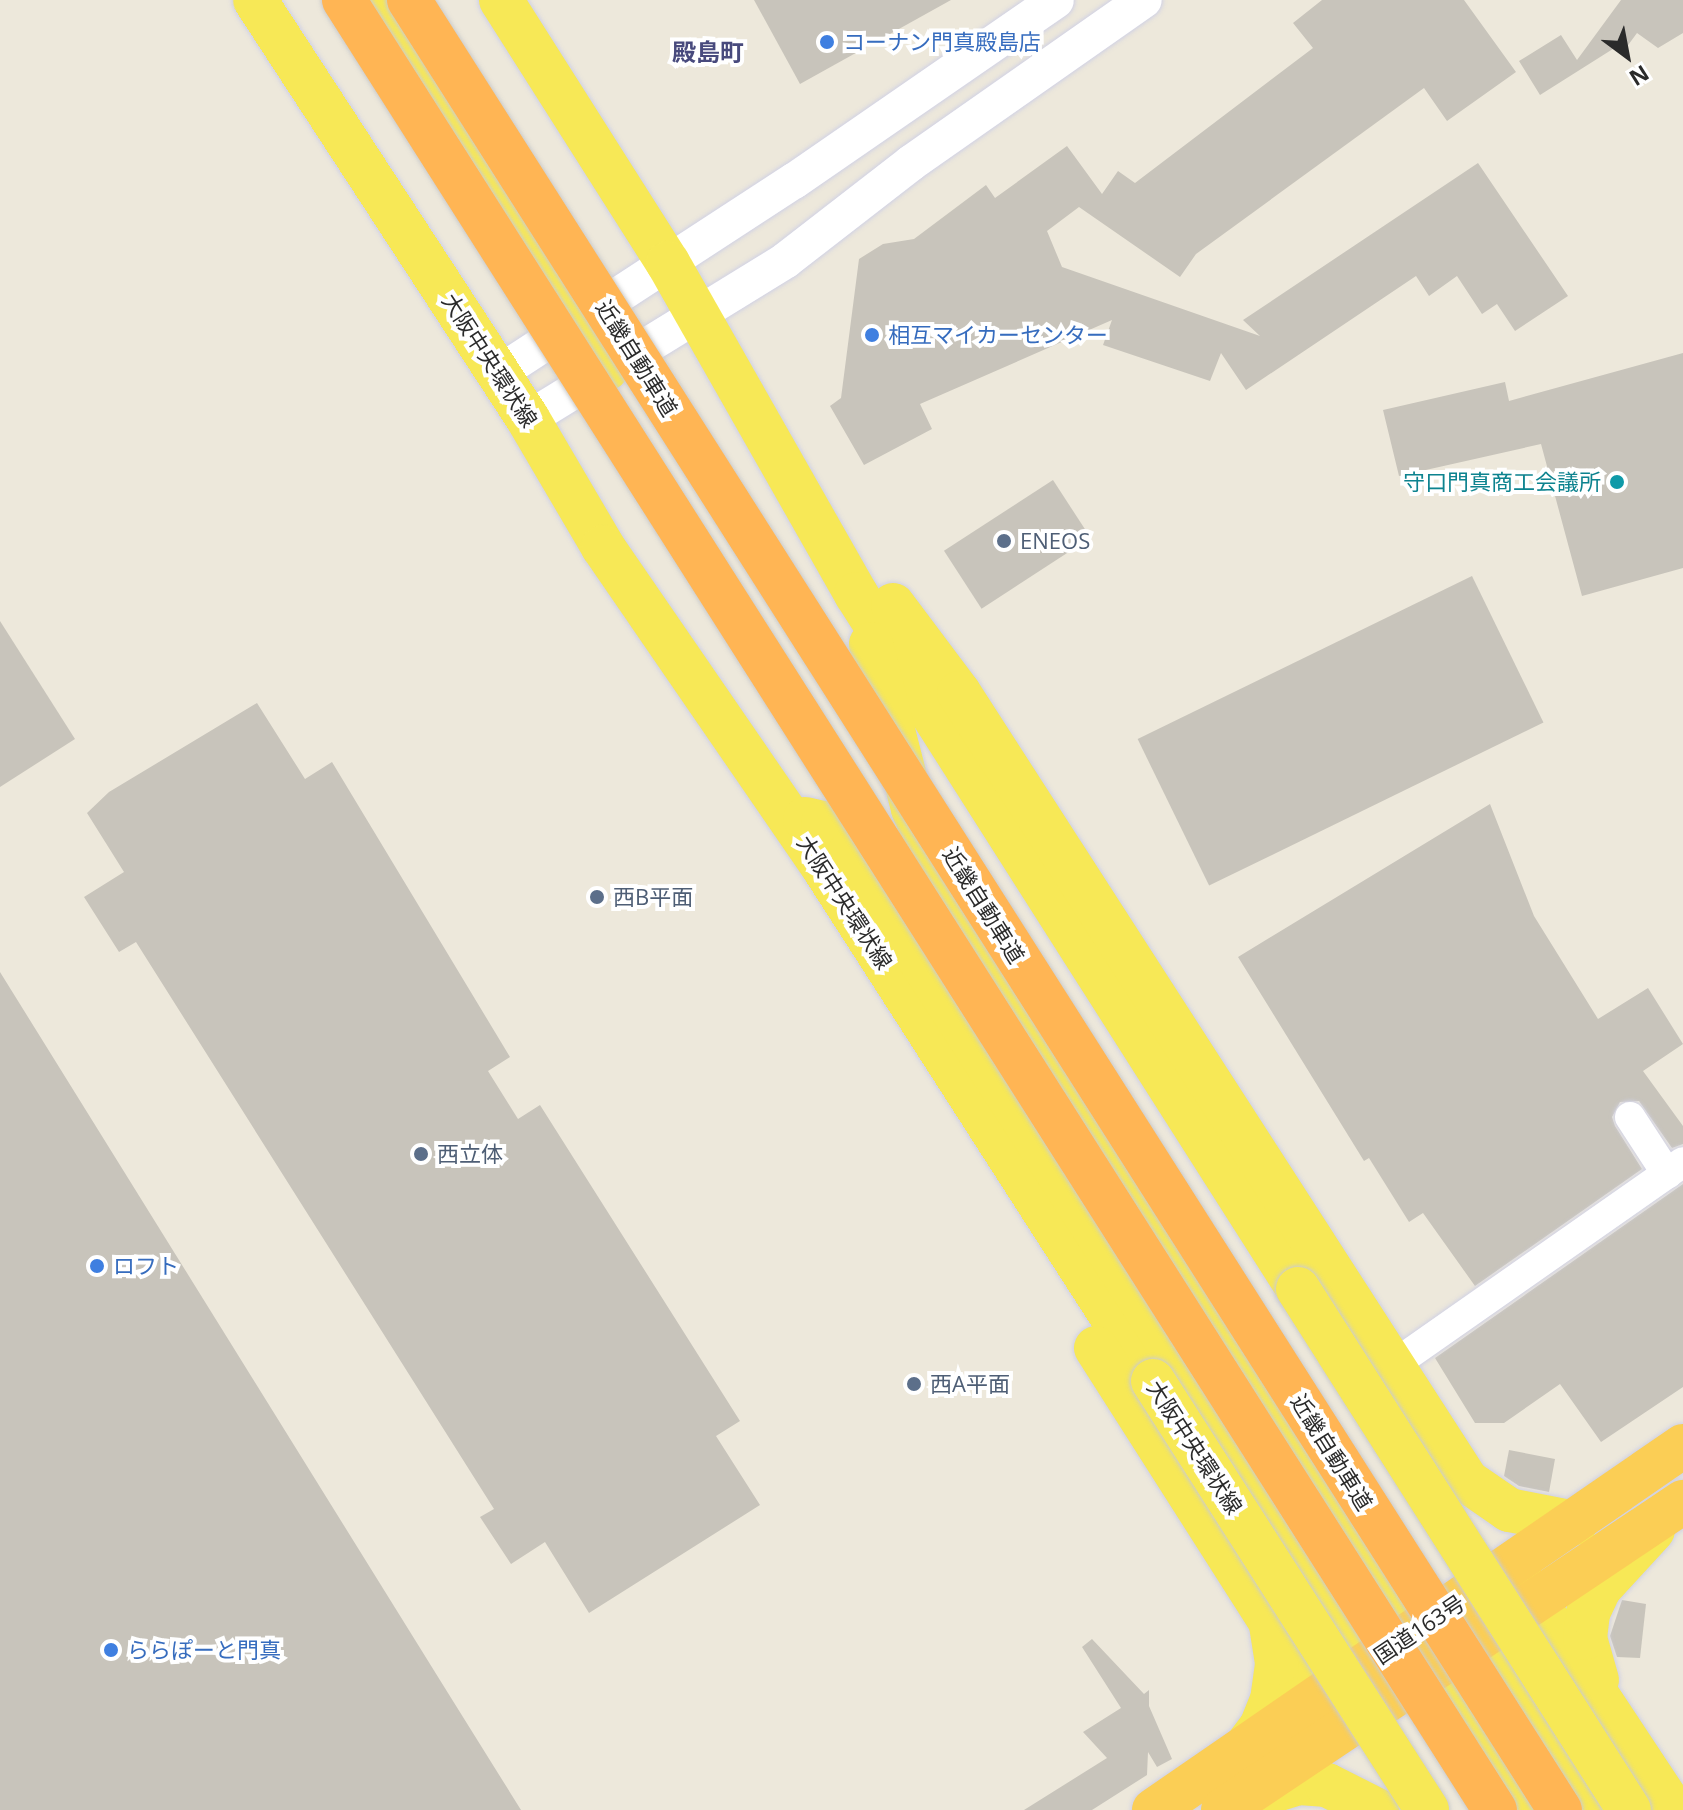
<!DOCTYPE html>
<html>
<head>
<meta charset="utf-8">
<style>
  body { margin:0 }
  #map { position:relative; width:1683px; height:1810px; overflow:hidden; background:#ede8db; font-family:"Open Sans","Noto Sans JP",sans-serif }
  div>[style] { position:absolute }
  [style*='--x'] { left:calc(var(--x)*1px); top:calc(var(--y)*1px); width:calc(var(--w)*1px); rotate:calc(var(--a)*1deg) }
  .building>* { inset:0; background:#c8c4bb; transform-origin:0 0 }
  .roads { filter:drop-shadow(0 0 2px #d0d1e4) drop-shadow(0 0 2px #d0d1e4) }
  .minor>* { height:30px; margin:-15px; padding:0 15px; transform-origin:15px; border-radius:15px; background:#fff }
  .tertiary>* { height:36px; margin:-18px; padding:0 18px; transform-origin:18px; border-radius:18px; background:#fff }
  .primary>* { height:44px; margin:-22px; padding:0 22px; transform-origin:22px; border-radius:22px; background:#f7e856 }
  .trunk>* { height:44px; margin:-22px; padding:0 22px; transform-origin:22px; border-radius:22px; background:#fbce55 }
  .bridges { filter:drop-shadow(0 0 2px #ccc) drop-shadow(0 0 2px #ccc) }
  .primary-bridge>* { height:44px; margin:-22px; padding:0 22px; transform-origin:22px; border-radius:22px; background:#f7e856 }
  .motorway-bridge>* { height:44px; margin:-22px; padding:0 22px; transform-origin:22px; border-radius:22px; background:#ffb554 }
  .dots>* { width:22px; height:22px; translate:-50% -50%; box-sizing:border-box; border:4px solid #fff; border-radius:50% }
  span { translate:-50% -50%; white-space:nowrap; text-align:center; line-height:1.15; -webkit-text-stroke:8px #fff; paint-order:stroke }
  .shop-label { font-size:22px; color:#366cbe }
  .left { translate:0 -50%; text-align:left }
  .street-label { font-size:22px; color:#2a2a2a }
  .culture-label { font-size:22px; color:#0d838f }
  .right { translate:-100% -50%; text-align:right }
  .service-label { font-size:22px; color:#4e5e75 }
  .neighbourhood-label { font-size:24px; color:#484a7d; font-weight:700 }
  .north { position:absolute; left:1587px; top:16px; width:80px; height:80px; -webkit-text-stroke:6px #fff; paint-order:stroke; rotate:148deg; font-size:22px; font-weight:700; line-height:32px; text-align:center; color:#2a2a2a }
  .north::after { content:''; display:block; margin:auto; width:28px; height:36px; background:#2a2a2a; clip-path:polygon(50% 0,100% 100%,50% 72%,0 100%) }
</style>
</head>
<body>
<div id="map">
  <div class="building">
    <div style="clip-path:polygon(754px 0,951px 0,800px 84px)"></div>
    <div style="clip-path:polygon(1322px 0,1464px 0,1516px 72px,1447px 121px,1424px 88px,1196px 254px,1180px 277px,1079px 207px,1047px 231px,1062px 267px,1260px 336px,1243px 320px,1478px 163px,1568px 296px,1515px 331px,1497px 304px,1482px 314px,1457px 276px,1429px 296px,1416px 276px,1246px 390px,1221px 353px,1210px 381px,1103px 345px,1112px 320px,920px 404px,932px 429px,864px 465px,830px 406px,841px 398px,859px 259px,883px 244px,914px 239px,986px 185px,995px 198px,1067px 146px,1102px 194px,1118px 171px,1135px 183px,1313px 48px,1293px 23px)"></div>
    <div style="clip-path:polygon(1621px 0,1683px 0,1683px 33px,1658px 48px,1637px 33px,1623px 52px,1616px 47px,1540px 95px,1519px 61px,1561px 35px,1577px 60px)"></div>
    <div style="clip-path:polygon(1683px 353px,1683px 568px,1582px 596px,1541px 444px,1399px 476px,1383px 410px,1505px 382px,1509px 401px)"></div>
    <div style="left:1053px;top:480px;width:69px;height:130px;rotate:57deg"></div>
    <div style="left:1472px;top:576px;width:163px;height:372px;rotate:64deg"></div>
    <div style="clip-path:polygon(0 621px,75px 739px,0 787px)"></div>
    <div style="clip-path:polygon(257px 703px,305px 779px,332px 762px,510px 1057px,488px 1071px,518px 1119px,540px 1105px,740px 1421px,716px 1436px,760px 1505px,589px 1613px,545px 1542px,511px 1564px,480px 1517px,494px 1509px,136px 942px,119px 952px,84px 897px,124px 872px,87px 813px,109px 792px)"></div>
    <div style="clip-path:polygon(1490px 804px,1534px 916px,1598px 1019px,1648px 988px,1683px 1044px,1643px 1071px,1683px 1126px,1683px 1144px,1672px 1148px,1639px 1101px,1620px 1102px,1612px 1117px,1615px 1126px,1642px 1169px,1475px 1286px,1423px 1213px,1409px 1222px,1369px 1158px,1364px 1161px,1238px 957px)"></div>
    <div style="clip-path:polygon(0 972px,448px 1693px,521px 1810px,0 1810px)"></div>
    <div style="clip-path:polygon(1683px 1184px,1683px 1387px,1601px 1442px,1560px 1384px,1504px 1423px,1475px 1423px,1435px 1358px)"></div>
    <div style="clip-path:polygon(1509px 1450px,1555px 1459px,1549px 1492px,1519px 1486px,1504px 1476px)"></div>
    <div style="clip-path:polygon(1622px 1600px,1646px 1604px,1640px 1658px,1617px 1657px,1610px 1636px)"></div>
    <div style="clip-path:polygon(1092px 1639px,1144px 1694px,1149px 1690px,1149px 1706px,1172px 1759px,1157px 1767px,1148px 1752px,1147px 1775px,1092px 1810px,1024px 1810px,1107px 1758px,1083px 1732px,1121px 1708px,1082px 1647px)"></div>
  </div>
  <div class="roads">
    <div class="minor">
      <div style="--x:1630;--y:1117;--w:68;--a:57"></div>
      <div style="--x:1392;--y:1366;--w:355;--a:-35"></div>
    </div>
    <div class="tertiary">
      <div style="--x:499;--y:373;--w:352;--a:-33.1"></div>
      <div style="--x:794;--y:181;--w:318;--a:-34.6"></div>
      <div style="--x:528;--y:419;--w:303;--a:-31.6"></div>
      <div style="--x:786;--y:260;--w:158;--a:-37.8"></div>
      <div style="--x:911;--y:163;--w:284;--a:-35"></div>
    </div>
    <div class="primary">
      <div style="--x:255;--y:0;--w:500;--a:56.91"></div>
      <div style="--x:528;--y:419;--w:148;--a:59.6"></div>
      <div style="--x:603;--y:547;--w:388;--a:55.5"></div>
      <div style="--x:823;--y:867;--w:611;--a:57.3"></div>
      <div style="--x:374;--y:0;--w:436;--a:57.8"></div>
      <div style="--x:501;--y:0;--w:312;--a:57.6"></div>
      <div style="--x:668;--y:263;--w:381;--a:60.4"></div>
      <div style="--x:856;--y:594;--w:824;--a:57.54"></div>
      <div style="--x:893;--y:605;--w:110;--a:53.1"></div>
      <div style="--x:959;--y:693;--w:938;--a:57.19"></div>
      <div style="--x:1467;--y:1481;--w:51;--a:34.6"></div>
      <div style="--x:1509;--y:1510;--w:68;--a:11"></div>
      <div style="--x:871;--y:644;--w:170;--a:75.7"></div>
      <div style="--x:913;--y:809;--w:124;--a:66.1"></div>
      <div style="--x:963;--y:922;--w:1052;--a:57.58"></div>
      <div style="--x:805;--y:819;--w:18;--a:13"></div>
      <div style="--x:823;--y:823;--w:40;--a:47"></div>
      <div style="--x:850;--y:852;--w:1001;--a:57.07"></div>
      <div style="--x:1096;--y:1348;--w:451;--a:57.5"></div>
      <div style="--x:1515;--y:1571;--w:287;--a:56.5"></div>
      <div style="--x:1463;--y:1606;--w:242;--a:57.5"></div>
      <div style="--x:1597;--y:1680;--w:44;--a:-105.9"></div>
      <div style="--x:1585;--y:1638;--w:25;--a:-83"></div>
      <div style="--x:1588;--y:1613;--w:26;--a:-65"></div>
      <div style="--x:1599;--y:1589;--w:80;--a:-47.5"></div>
      <div style="--x:1245;--y:1748;--w:26;--a:-53"></div>
      <div style="--x:1261;--y:1727;--w:29;--a:-68"></div>
      <div style="--x:1272;--y:1700;--w:37;--a:-82"></div>
      <div style="--x:1277;--y:1663;--w:36;--a:-99"></div>
      <div style="--x:1244;--y:1800;--w:58;--a:-17.2"></div>
      <div style="--x:1299;--y:1783;--w:28;--a:4"></div>
      <div style="--x:1327;--y:1785;--w:56;--a:26.6"></div>
    </div>
    <div class="trunk">
      <div style="--x:1154;--y:1810;--w:642;--a:-34.53"></div>
      <div style="--x:1223;--y:1810;--w:554;--a:-33.8"></div>
    </div>
  </div>
  <div class="bridges">
    <div class="primary-bridge">
      <div style="--x:1298;--y:1289;--w:617;--a:57.57"></div>
      <div style="--x:1153;--y:1381;--w:509;--a:57.43"></div>
    </div>
    <div class="motorway-bridge">
      <div style="--x:344;--y:0;--w:2145;--a:57.55"></div>
      <div style="--x:409;--y:0;--w:2145;--a:57.55"></div>
    </div>
  </div>
  <div class="dots">
    <div style="left:827px;top:42px;background:#3f7fe0"></div>
    <div style="left:872px;top:335px;background:#3f7fe0"></div>
    <div style="left:1617px;top:482px;background:#0f9aa8"></div>
    <div style="left:1004px;top:541px;background:#5c6f8a"></div>
    <div style="left:597px;top:897px;background:#5c6f8a"></div>
    <div style="left:421px;top:1154px;background:#5c6f8a"></div>
    <div style="left:97px;top:1266px;background:#3f7fe0"></div>
    <div style="left:914px;top:1384px;background:#5c6f8a"></div>
    <div style="left:111px;top:1650px;background:#3f7fe0"></div>
  </div>
  <div class="shop-label">
    <span class="left" style="left:843px;top:42px">コーナン門真殿島店</span>
    <span class="left" style="left:888px;top:335px">相互マイカーセンター</span>
    <span class="left" style="left:113px;top:1266px">ロフト</span>
    <span class="left" style="left:127px;top:1650px">ららぽーと門真</span>
  </div>
  <div class="street-label">
    <span style="left:637px;top:358px;rotate:58deg">近畿自動車道</span>
    <span style="left:490px;top:360px;rotate:57deg">大阪中央環状線</span>
    <span style="left:845px;top:902px;rotate:57deg">大阪中央環状線</span>
    <span style="left:984px;top:905px;rotate:58deg">近畿自動車道</span>
    <span style="left:1195px;top:1447px;rotate:57deg">大阪中央環状線</span>
    <span style="left:1332px;top:1452px;rotate:58deg">近畿自動車道</span>
    <span style="left:1419px;top:1629px;rotate:-34deg">国道163号</span>
  </div>
  <div class="culture-label">
    <span class="right" style="left:1601px;top:482px">守口門真商工会議所</span>
  </div>
  <div class="service-label">
    <span class="left" style="left:1020px;top:541px">ENEOS</span>
    <span class="left" style="left:613px;top:897px">西B平面</span>
    <span class="left" style="left:437px;top:1154px">西立体</span>
    <span class="left" style="left:930px;top:1384px">西A平面</span>
  </div>
  <div class="neighbourhood-label">
    <span style="left:708px;top:52px">殿島町</span>
  </div>
  <div class="north">N</div>
</div>
</body>
</html>
